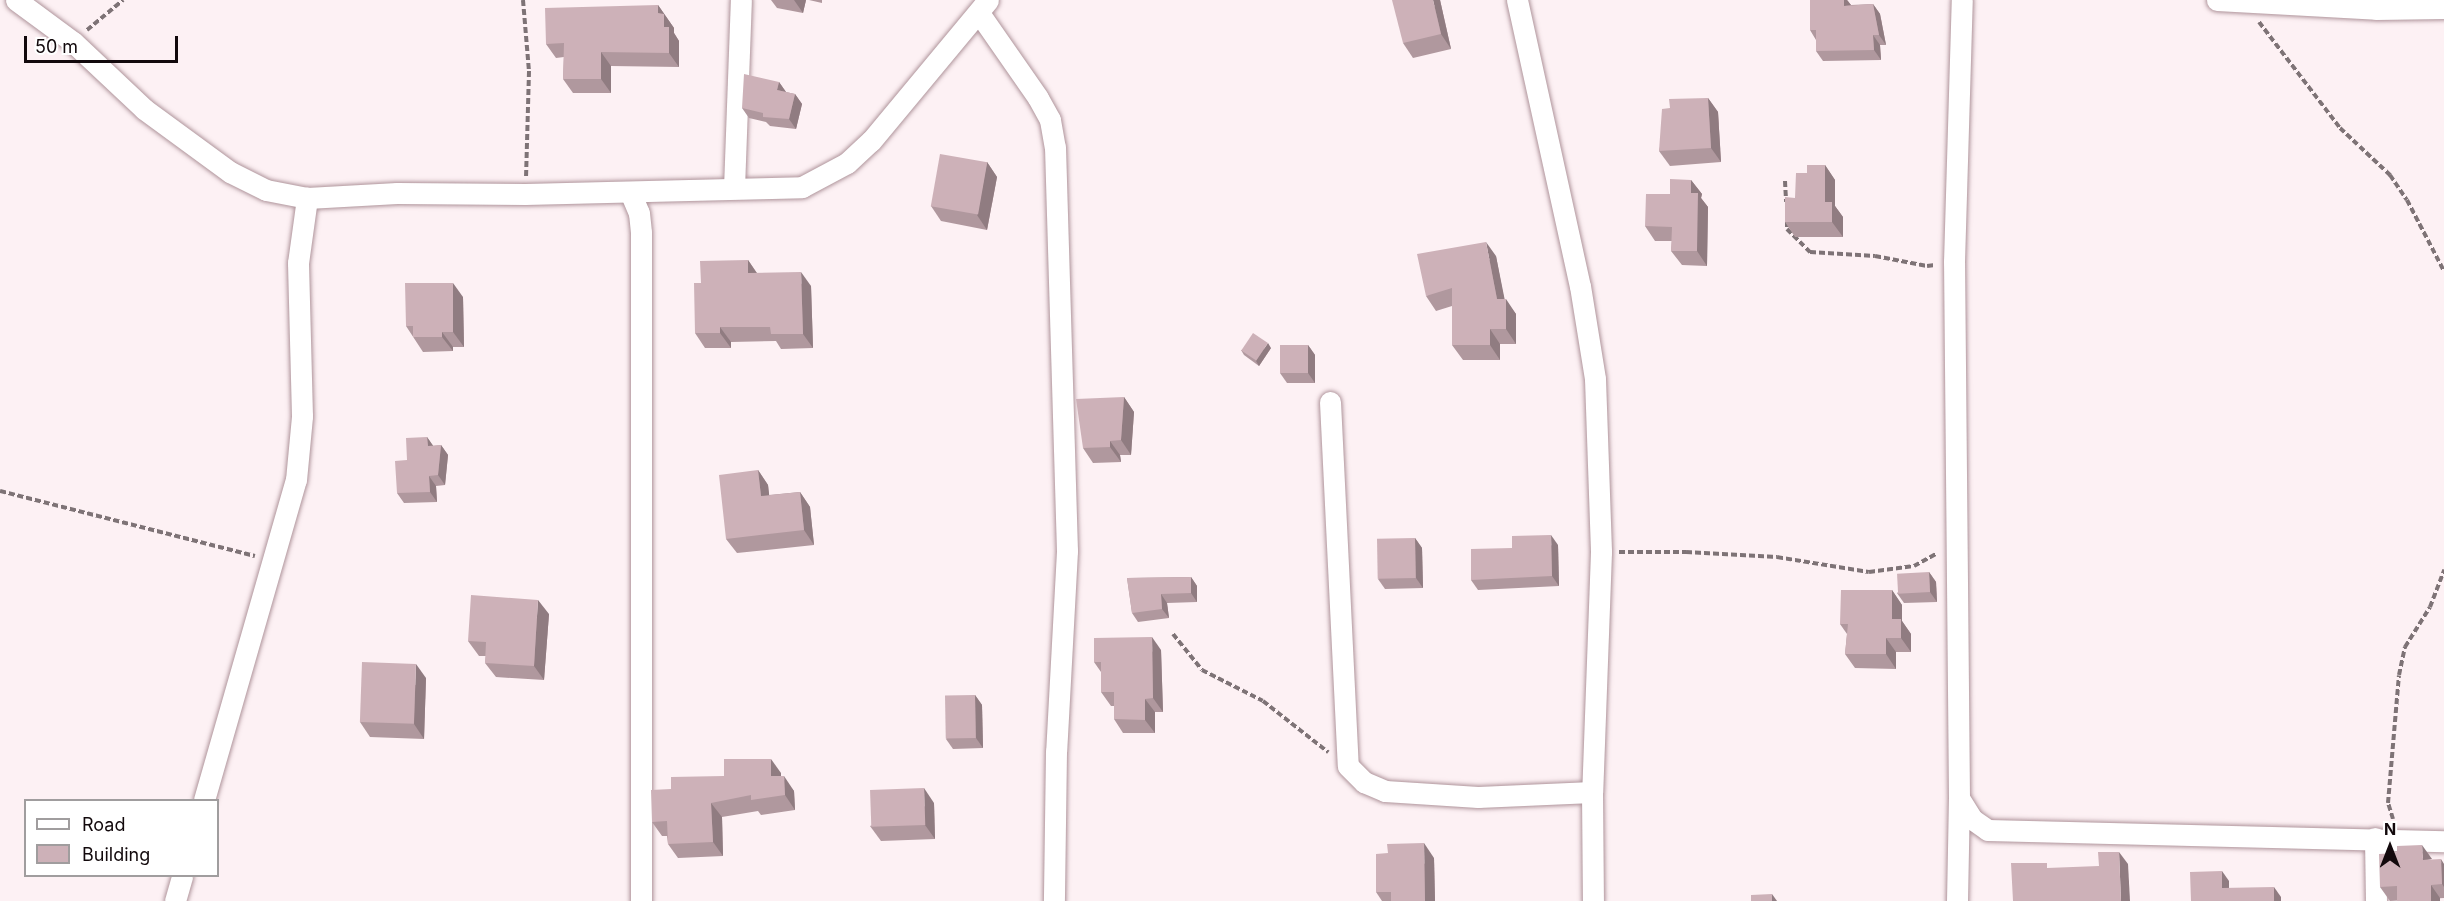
<!DOCTYPE html>
<html>
<head>
<meta charset="utf-8">
<style>
  body { margin:0 }
  #map { position:relative; width:2444px; height:901px; overflow:hidden; background:#fdf1f4; font-family:Inter,sans-serif }
  div>[style] { position:absolute }
  [style*='--x'] { left:calc(var(--x)*1px); top:calc(var(--y)*1px); width:calc(var(--w)*1px); rotate:calc(var(--a)*1deg) }
  .path>* { height:4px; margin-top:-2px; transform-origin:0; background:repeating-linear-gradient(90deg,#7e7376 0 6px,transparent 0 9px) }
  .roads { filter:drop-shadow(0 0 2px #af949b) drop-shadow(0 0 2px #af949b) }
  .street>* { height:21px; margin:-10.5px; padding:0 10.5px; transform-origin:10.5px; border-radius:10.5px; background:#fff }
  .wall>* { inset:0; background:#b0989e }
  .shaded-wall>* { inset:0; background:#907c81 }
  .building>* { inset:0; background:#cdb1b8; transform-origin:0 0 }
  span { translate:-50% -50%; white-space:nowrap; text-align:center; line-height:1.15; -webkit-text-stroke:5px #fff; paint-order:stroke }
  .legend { position:absolute; left:24px; top:799px; width:195px; height:78px; box-sizing:border-box; background:#fff; border:2px solid #a09d9e; margin:0; padding:8px 10px; list-style:none; font-size:18px; color:#12090c }
  .legend li { display:flex; align-items:center; gap:12px; height:30px }
  .legend b { width:30px; border:2px solid #a09d9e }
  .north { position:absolute; left:2360px; top:817px; width:60px; height:60px; -webkit-text-stroke:4px #fff; paint-order:stroke; rotate:0deg; font-size:16px; font-weight:700; line-height:24px; text-align:center; color:#12090c }
  .north::after { content:''; display:block; margin:auto; width:21px; height:27px; background:#12090c; clip-path:polygon(50% 0,100% 100%,50% 72%,0 100%) }
  .scale { position:absolute; left:24px; top:36px; width:154px; height:27px; box-sizing:border-box; border:3px solid #12090c; border-top:0; padding-left:8px; font-size:18px; line-height:21px; white-space:nowrap; color:#12090c; -webkit-text-stroke:4px #fff; paint-order:stroke }
</style>
</head>
<body>
<div id="map">
  <div class="path">
    <div style="--x:523;--y:0;--w:71;--a:85.2"></div>
    <div style="--x:529;--y:71;--w:105;--a:91.6"></div>
    <div style="--x:2259;--y:22;--w:133;--a:52.6"></div>
    <div style="--x:2340;--y:128;--w:69;--a:43.2"></div>
    <div style="--x:2390;--y:175;--w:30;--a:56"></div>
    <div style="--x:2407;--y:200;--w:80;--a:62.5"></div>
    <div style="--x:87;--y:30;--w:47;--a:-39.8"></div>
    <div style="--x:1785;--y:181;--w:21;--a:87"></div>
    <div style="--x:1787;--y:221;--w:8;--a:90"></div>
    <div style="--x:1787;--y:229;--w:33;--a:45"></div>
    <div style="--x:1810;--y:252;--w:65;--a:3.5"></div>
    <div style="--x:1875;--y:256;--w:53;--a:10.9"></div>
    <div style="--x:1927;--y:266;--w:8;--a:-7"></div>
    <div style="--x:0;--y:491;--w:263;--a:14.3"></div>
    <div style="--x:1619;--y:552;--w:67;--a:0"></div>
    <div style="--x:1686;--y:552;--w:91;--a:3.1"></div>
    <div style="--x:1777;--y:557;--w:93;--a:9.3"></div>
    <div style="--x:1869;--y:572;--w:45;--a:-7.6"></div>
    <div style="--x:1914;--y:566;--w:26;--a:-29"></div>
    <div style="--x:1173;--y:634;--w:46;--a:51.1"></div>
    <div style="--x:1202;--y:670;--w:68;--a:26.9"></div>
    <div style="--x:1263;--y:701;--w:83;--a:38.1"></div>
    <div style="--x:2393;--y:819;--w:17;--a:-107"></div>
    <div style="--x:2388;--y:803;--w:128;--a:-85.1"></div>
    <div style="--x:2399;--y:675;--w:29;--a:-78"></div>
    <div style="--x:2405;--y:647;--w:47;--a:-58"></div>
    <div style="--x:2430;--y:607;--w:40;--a:-69"></div>
  </div>
  <div class="roads">
    <div class="street">
      <div style="--x:16;--y:0;--w:71;--a:36.4"></div>
      <div style="--x:73;--y:42;--w:98;--a:43.3"></div>
      <div style="--x:144;--y:109;--w:107;--a:36.2"></div>
      <div style="--x:230;--y:172;--w:40;--a:26.6"></div>
      <div style="--x:266;--y:190;--w:42;--a:11"></div>
      <div style="--x:307;--y:198;--w:90;--a:-3.2"></div>
      <div style="--x:397;--y:193;--w:128;--a:0.4"></div>
      <div style="--x:525;--y:194;--w:277;--a:-1.4"></div>
      <div style="--x:802;--y:187;--w:51;--a:-28.1"></div>
      <div style="--x:847;--y:163;--w:33;--a:-43"></div>
      <div style="--x:871;--y:141;--w:183;--a:-50.3"></div>
      <div style="--x:1517;--y:0;--w:293;--a:77.6"></div>
      <div style="--x:1580;--y:286;--w:94;--a:80.8"></div>
      <div style="--x:1595;--y:379;--w:173;--a:88"></div>
      <div style="--x:1601;--y:552;--w:240;--a:92.1"></div>
      <div style="--x:1592;--y:792;--w:109;--a:89.5"></div>
      <div style="--x:2217;--y:0;--w:159;--a:3.2"></div>
      <div style="--x:2376;--y:9;--w:68;--a:-0.8"></div>
      <div style="--x:979;--y:13;--w:103;--a:55.2"></div>
      <div style="--x:1038;--y:98;--w:25;--a:61"></div>
      <div style="--x:1050;--y:120;--w:27;--a:80"></div>
      <div style="--x:1055;--y:147;--w:404;--a:88.3"></div>
      <div style="--x:1067;--y:551;--w:200;--a:93.1"></div>
      <div style="--x:1056;--y:751;--w:150;--a:90.8"></div>
      <div style="--x:734;--y:188;--w:188;--a:-87.9"></div>
      <div style="--x:630;--y:192;--w:23;--a:67"></div>
      <div style="--x:639;--y:213;--w:20;--a:84"></div>
      <div style="--x:641;--y:233;--w:668;--a:90"></div>
      <div style="--x:1330;--y:402;--w:364;--a:87.2"></div>
      <div style="--x:1348;--y:766;--w:23;--a:45"></div>
      <div style="--x:1364;--y:782;--w:23;--a:23"></div>
      <div style="--x:1385;--y:791;--w:93;--a:3.7"></div>
      <div style="--x:1478;--y:797;--w:114;--a:-2.5"></div>
      <div style="--x:1959;--y:798;--w:25;--a:58"></div>
      <div style="--x:1972;--y:819;--w:19;--a:35"></div>
      <div style="--x:1988;--y:830;--w:456;--a:1.4"></div>
      <div style="--x:204;--y:800;--w:333;--a:-74"></div>
      <div style="--x:296;--y:480;--w:64;--a:-84.6"></div>
      <div style="--x:302;--y:416;--w:153;--a:-91.5"></div>
      <div style="--x:298;--y:263;--w:66;--a:-82.1"></div>
      <div style="--x:2375;--y:838;--w:63;--a:89.1"></div>
      <div style="--x:175;--y:901;--w:26;--a:-74"></div>
      <div style="--x:1957;--y:901;--w:103;--a:-88.9"></div>
      <div style="--x:1959;--y:798;--w:536;--a:-90.53"></div>
      <div style="--x:1954;--y:262;--w:262;--a:-88.3"></div>
    </div>
  </div>
  <div class="wall">
    <div style="clip-path:polygon(771px 0,806px 0,803px 13px,777px 8px)"></div>
    <div style="clip-path:polygon(809px 0,822px 0,822px 3px)"></div>
    <div style="clip-path:polygon(1440px 0,1451px 49px,1413px 58px,1403px 43px)"></div>
    <div style="clip-path:polygon(1810px 0,1847px 0,1851px 5px,1873px 4px,1880px 14px,1886px 45px,1880px 45px,1881px 60px,1823px 61px,1816px 51px,1816px 40px,1810px 30px)"></div>
    <div style="clip-path:polygon(658px 5px,674px 28px,674px 33px,679px 41px,679px 67px,611px 66px,611px 93px,573px 93px,563px 79px,564px 57px,556px 58px,546px 44px)"></div>
    <div style="clip-path:polygon(779px 82px,786px 92px,795px 94px,802px 104px,796px 129px,770px 126px,766px 122px,749px 118px,742px 108px)"></div>
    <div style="clip-path:polygon(1708px 98px,1718px 112px,1721px 162px,1670px 166px,1659px 151px,1670px 108px)"></div>
    <div style="clip-path:polygon(987px 162px,997px 177px,987px 230px,941px 221px,931px 206px)"></div>
    <div style="clip-path:polygon(1825px 165px,1835px 180px,1835px 206px,1843px 217px,1843px 237px,1795px 237px,1785px 222px,1795px 198px,1807px 173px)"></div>
    <div style="clip-path:polygon(1691px 180px,1702px 194px,1701px 198px,1708px 207px,1707px 266px,1682px 265px,1671px 251px,1672px 241px,1655px 241px,1645px 226px,1670px 194px)"></div>
    <div style="clip-path:polygon(1496px 256px,1504px 299px,1516px 314px,1516px 344px,1500px 344px,1500px 360px,1463px 360px,1452px 345px,1452px 306px,1436px 311px,1426px 296px)"></div>
    <div style="clip-path:polygon(748px 260px,757px 273px,811px 286px,813px 348px,781px 349px,776px 341px,731px 342px,731px 348px,705px 348px,695px 333px,701px 283px)"></div>
    <div style="clip-path:polygon(463px 297px,464px 347px,453px 347px,453px 351px,423px 352px,406px 326px)"></div>
    <div style="clip-path:polygon(1308px 345px,1315px 355px,1315px 383px,1287px 383px,1280px 373px)"></div>
    <div style="clip-path:polygon(1271px 348px,1259px 366px,1244px 355px,1241px 350px)"></div>
    <div style="clip-path:polygon(1124px 397px,1134px 412px,1131px 455px,1120px 455px,1121px 462px,1093px 463px,1083px 448px)"></div>
    <div style="clip-path:polygon(427px 437px,433px 446px,441px 445px,448px 455px,445px 485px,436px 486px,437px 502px,404px 503px,397px 493px,407px 460px)"></div>
    <div style="clip-path:polygon(758px 470px,768px 485px,769px 495px,800px 492px,810px 507px,814px 545px,737px 553px,726px 539px)"></div>
    <div style="clip-path:polygon(1415px 538px,1422px 548px,1423px 588px,1385px 589px,1378px 579px)"></div>
    <div style="clip-path:polygon(1558px 545px,1559px 586px,1478px 590px,1471px 580px,1512px 548px)"></div>
    <div style="clip-path:polygon(1929px 572px,1936px 582px,1937px 602px,1904px 603px,1897px 593px)"></div>
    <div style="clip-path:polygon(1191px 577px,1197px 586px,1197px 602px,1167px 603px,1169px 618px,1138px 622px,1132px 613px,1127px 578px)"></div>
    <div style="clip-path:polygon(1892px 590px,1902px 605px,1902px 621px,1911px 634px,1911px 652px,1896px 652px,1896px 669px,1855px 668px,1845px 654px,1847px 634px,1840px 624px)"></div>
    <div style="clip-path:polygon(549px 614px,544px 680px,496px 677px,485px 663px,486px 656px,479px 656px,468px 641px)"></div>
    <div style="clip-path:polygon(1161px 650px,1163px 712px,1155px 712px,1155px 733px,1123px 733px,1114px 719px,1114px 706px,1111px 706px,1101px 692px,1101px 672px,1094px 662px)"></div>
    <div style="clip-path:polygon(426px 678px,424px 739px,370px 737px,360px 722px)"></div>
    <div style="clip-path:polygon(975px 695px,982px 705px,983px 748px,953px 749px,946px 739px)"></div>
    <div style="clip-path:polygon(781px 773px,781px 776px,794px 791px,795px 810px,761px 815px,758px 811px,722px 817px,723px 856px,678px 858px,668px 844px,667px 836px,662px 836px,652px 822px,671px 789px)"></div>
    <div style="clip-path:polygon(934px 803px,935px 839px,881px 841px,870px 826px)"></div>
    <div style="clip-path:polygon(2397px 853px,2432px 860px,2444px 864px,2444px 898px,2390px 901px,2380px 887px)"></div>
    <div style="clip-path:polygon(1434px 858px,1435px 901px,1382px 901px,1376px 892px)"></div>
  </div>
  <div class="shaded-wall">
    <div style="clip-path:polygon(794px 0,806px 0,803px 13px)"></div>
    <div style="clip-path:polygon(1433px 0,1440px 0,1451px 49px,1441px 34px)"></div>
    <div style="clip-path:polygon(1844px 0,1847px 0,1851px 5px,1844px 6px)"></div>
    <div style="clip-path:polygon(1873px 4px,1880px 14px,1886px 45px,1879px 35px)"></div>
    <div style="clip-path:polygon(658px 5px,674px 28px,674px 33px,679px 41px,679px 67px,669px 53px,664px 27px,658px 13px)"></div>
    <div style="clip-path:polygon(1873px 35px,1880px 45px,1881px 60px,1874px 50px)"></div>
    <div style="clip-path:polygon(601px 52px,611px 66px,611px 93px,601px 79px)"></div>
    <div style="clip-path:polygon(779px 82px,786px 92px,777px 90px)"></div>
    <div style="clip-path:polygon(795px 94px,802px 104px,796px 129px,789px 119px)"></div>
    <div style="clip-path:polygon(1708px 98px,1718px 112px,1721px 162px,1711px 148px)"></div>
    <div style="clip-path:polygon(987px 162px,997px 177px,987px 230px,977px 215px)"></div>
    <div style="clip-path:polygon(1825px 165px,1835px 180px,1835px 206px,1843px 217px,1843px 237px,1832px 222px,1825px 202px)"></div>
    <div style="clip-path:polygon(1691px 180px,1702px 194px,1701px 198px,1708px 207px,1707px 266px,1697px 251px,1691px 193px)"></div>
    <div style="clip-path:polygon(1486px 242px,1496px 256px,1506px 306px,1506px 299px,1516px 314px,1516px 344px,1506px 329px,1497px 299px)"></div>
    <div style="clip-path:polygon(748px 260px,758px 275px,748px 273px)"></div>
    <div style="clip-path:polygon(801px 272px,811px 286px,813px 348px,803px 334px)"></div>
    <div style="clip-path:polygon(453px 283px,463px 297px,464px 347px,453px 332px)"></div>
    <div style="clip-path:polygon(720px 327px,731px 342px,731px 348px,720px 333px)"></div>
    <div style="clip-path:polygon(1490px 329px,1500px 344px,1500px 360px,1490px 345px)"></div>
    <div style="clip-path:polygon(442px 332px,453px 347px,453px 351px,442px 337px)"></div>
    <div style="clip-path:polygon(1268px 343px,1271px 348px,1259px 366px,1256px 361px)"></div>
    <div style="clip-path:polygon(1308px 345px,1315px 355px,1315px 383px,1308px 373px)"></div>
    <div style="clip-path:polygon(1124px 397px,1134px 412px,1131px 455px,1121px 440px)"></div>
    <div style="clip-path:polygon(427px 437px,434px 447px,428px 446px)"></div>
    <div style="clip-path:polygon(1110px 441px,1120px 455px,1121px 462px,1110px 447px)"></div>
    <div style="clip-path:polygon(441px 445px,448px 455px,445px 485px,438px 475px)"></div>
    <div style="clip-path:polygon(758px 470px,768px 485px,771px 511px,761px 496px)"></div>
    <div style="clip-path:polygon(429px 476px,436px 486px,437px 502px,430px 492px)"></div>
    <div style="clip-path:polygon(800px 492px,810px 507px,814px 545px,804px 530px)"></div>
    <div style="clip-path:polygon(1551px 535px,1558px 545px,1559px 586px,1552px 576px)"></div>
    <div style="clip-path:polygon(1415px 538px,1422px 548px,1423px 588px,1416px 578px)"></div>
    <div style="clip-path:polygon(1929px 572px,1936px 582px,1937px 602px,1930px 592px)"></div>
    <div style="clip-path:polygon(1191px 577px,1197px 586px,1197px 602px,1191px 593px)"></div>
    <div style="clip-path:polygon(1892px 590px,1902px 605px,1902px 621px,1911px 634px,1911px 652px,1901px 638px,1892px 619px)"></div>
    <div style="clip-path:polygon(1161px 594px,1167px 603px,1169px 618px,1162px 609px)"></div>
    <div style="clip-path:polygon(538px 600px,549px 614px,544px 680px,534px 666px)"></div>
    <div style="clip-path:polygon(1152px 637px,1161px 650px,1163px 712px,1153px 698px)"></div>
    <div style="clip-path:polygon(1886px 638px,1896px 652px,1896px 669px,1886px 654px)"></div>
    <div style="clip-path:polygon(416px 664px,426px 678px,424px 739px,414px 724px)"></div>
    <div style="clip-path:polygon(975px 695px,982px 705px,983px 748px,976px 738px)"></div>
    <div style="clip-path:polygon(1145px 699px,1155px 712px,1155px 733px,1145px 720px)"></div>
    <div style="clip-path:polygon(771px 759px,781px 773px,781px 791px,771px 776px)"></div>
    <div style="clip-path:polygon(784px 776px,794px 791px,795px 810px,785px 795px)"></div>
    <div style="clip-path:polygon(924px 788px,934px 803px,935px 839px,925px 825px)"></div>
    <div style="clip-path:polygon(711px 803px,722px 817px,723px 856px,713px 842px)"></div>
    <div style="clip-path:polygon(1424px 843px,1434px 858px,1435px 901px,1425px 901px)"></div>
    <div style="clip-path:polygon(2422px 845px,2432px 859px,2423px 860px)"></div>
    <div style="clip-path:polygon(2119px 852px,2128px 864px,2130px 901px,2121px 901px)"></div>
    <div style="clip-path:polygon(2441px 859px,2444px 864px,2444px 887px,2442px 884px)"></div>
    <div style="clip-path:polygon(2222px 871px,2229px 881px,2229px 898px,2222px 888px)"></div>
    <div style="clip-path:polygon(2431px 885px,2440px 898px,2440px 901px,2431px 901px)"></div>
    <div style="clip-path:polygon(2274px 887px,2281px 897px,2281px 901px,2274px 901px)"></div>
    <div style="clip-path:polygon(1772px 894px,1777px 901px,1772px 901px)"></div>
  </div>
  <div class="building">
    <div style="clip-path:polygon(1392px 0,1433px 0,1441px 34px,1403px 43px)"></div>
    <div style="clip-path:polygon(1810px 0,1844px 0,1844px 6px,1873px 4px,1879px 35px,1873px 35px,1874px 50px,1816px 51px,1816px 30px,1810px 30px)"></div>
    <div style="clip-path:polygon(658px 5px,658px 13px,664px 14px,664px 27px,669px 27px,669px 53px,601px 52px,601px 79px,563px 79px,564px 43px,546px 44px,545px 8px)"></div>
    <div style="clip-path:polygon(744px 74px,779px 82px,777px 90px,795px 94px,789px 119px,763px 117px,763px 113px,742px 108px)"></div>
    <div style="clip-path:polygon(1708px 98px,1711px 148px,1659px 151px,1662px 109px,1670px 108px,1669px 99px)"></div>
    <div style="left:940px;top:154px;width:48px;height:53px;rotate:10deg"></div>
    <div style="clip-path:polygon(1807px 165px,1825px 165px,1825px 202px,1832px 202px,1832px 222px,1785px 222px,1785px 197px,1795px 198px,1796px 173px,1807px 173px)"></div>
    <div style="clip-path:polygon(1670px 179px,1691px 180px,1691px 193px,1698px 193px,1697px 251px,1671px 251px,1672px 227px,1645px 226px,1646px 194px,1670px 194px)"></div>
    <div style="clip-path:polygon(1486px 242px,1497px 299px,1506px 299px,1506px 329px,1490px 329px,1490px 345px,1452px 345px,1452px 288px,1426px 296px,1417px 254px)"></div>
    <div style="clip-path:polygon(748px 260px,748px 273px,801px 272px,803px 334px,771px 334px,770px 327px,720px 327px,720px 333px,695px 333px,694px 283px,701px 283px,700px 261px)"></div>
    <div style="clip-path:polygon(405px 283px,453px 283px,453px 332px,442px 332px,442px 337px,413px 337px,413px 326px,406px 326px)"></div>
    <div style="left:1253px;top:333px;width:18px;height:21px;rotate:34deg"></div>
    <div style="left:1280px;top:345px;width:28px;height:28px"></div>
    <div style="clip-path:polygon(1124px 397px,1121px 440px,1110px 441px,1110px 447px,1083px 448px,1076px 399px)"></div>
    <div style="clip-path:polygon(427px 437px,428px 446px,441px 445px,438px 475px,429px 476px,430px 492px,397px 493px,395px 461px,407px 460px,406px 438px)"></div>
    <div style="clip-path:polygon(758px 470px,761px 496px,800px 492px,804px 530px,726px 539px,719px 475px)"></div>
    <div style="clip-path:polygon(1551px 535px,1552px 576px,1471px 580px,1471px 549px,1512px 548px,1512px 536px)"></div>
    <div style="left:1415px;top:538px;width:40px;height:38px;rotate:89deg"></div>
    <div style="left:1929px;top:572px;width:20px;height:32px;rotate:87deg"></div>
    <div style="clip-path:polygon(1191px 577px,1191px 593px,1161px 594px,1162px 609px,1132px 613px,1127px 578px)"></div>
    <div style="clip-path:polygon(1841px 590px,1892px 590px,1892px 619px,1901px 619px,1901px 638px,1886px 638px,1886px 654px,1845px 654px,1848px 624px,1840px 624px)"></div>
    <div style="clip-path:polygon(471px 595px,538px 600px,534px 666px,485px 663px,486px 642px,468px 641px)"></div>
    <div style="clip-path:polygon(1152px 637px,1153px 698px,1145px 699px,1145px 720px,1114px 719px,1114px 692px,1101px 692px,1101px 662px,1094px 662px,1094px 638px)"></div>
    <div style="left:362px;top:662px;width:54px;height:60px;rotate:2deg"></div>
    <div style="left:975px;top:695px;width:43px;height:30px;rotate:89deg"></div>
    <div style="clip-path:polygon(724px 759px,771px 759px,771px 776px,784px 776px,785px 795px,751px 800px,751px 795px,711px 803px,713px 842px,668px 844px,667px 821px,652px 822px,651px 790px,671px 789px,671px 777px,724px 776px)"></div>
    <div style="left:924px;top:788px;width:37px;height:54px;rotate:88deg"></div>
    <div style="clip-path:polygon(1424px 843px,1425px 901px,1391px 901px,1391px 892px,1376px 892px,1376px 854px,1388px 853px,1387px 844px)"></div>
    <div style="clip-path:polygon(2422px 845px,2423px 860px,2441px 859px,2442px 884px,2431px 885px,2431px 901px,2397px 901px,2397px 886px,2380px 887px,2379px 854px,2397px 853px,2397px 846px)"></div>
    <div style="clip-path:polygon(2098px 852px,2119px 852px,2121px 901px,2013px 901px,2011px 863px,2047px 863px,2047px 868px,2099px 866px)"></div>
    <div style="clip-path:polygon(2222px 871px,2222px 888px,2274px 887px,2274px 901px,2191px 901px,2190px 872px)"></div>
    <div style="clip-path:polygon(1772px 894px,1772px 901px,1751px 901px,1751px 895px)"></div>
  </div>
  <ul class="legend">
  <li><b style="height:8px;background:#fff"></b>Road</li>
  <li><b style="height:16px;background:#cdb1b8"></b>Building</li>
  </ul>
  <div class="north">N</div>
  <div class="scale">50 m</div>
</div>
</body>
</html>
